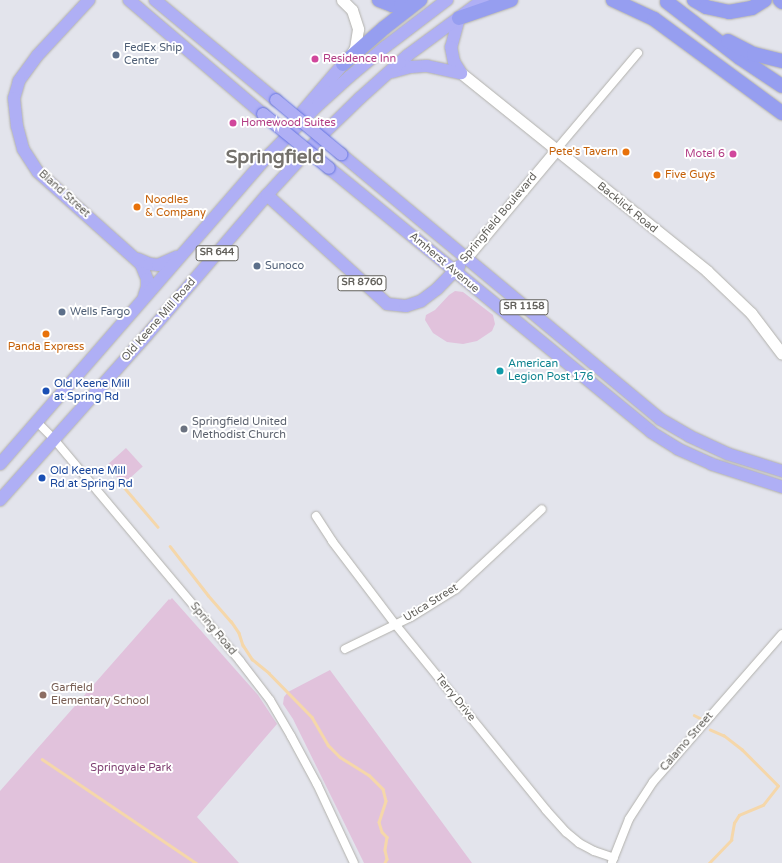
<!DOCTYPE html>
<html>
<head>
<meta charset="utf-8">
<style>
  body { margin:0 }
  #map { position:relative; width:782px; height:863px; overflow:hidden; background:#e3e4ec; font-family:"Varela Round",sans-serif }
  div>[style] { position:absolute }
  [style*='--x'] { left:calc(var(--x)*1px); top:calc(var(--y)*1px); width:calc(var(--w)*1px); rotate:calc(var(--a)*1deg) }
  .green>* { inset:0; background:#e1c2dc; transform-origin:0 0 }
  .stream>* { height:2.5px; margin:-1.25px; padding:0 1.25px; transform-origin:1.25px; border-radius:1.25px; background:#f5d7aa }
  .roads { filter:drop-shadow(0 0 1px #b2b1ac) drop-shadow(0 0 1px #b2b1ac) }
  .minor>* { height:8px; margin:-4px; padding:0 4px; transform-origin:4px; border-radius:4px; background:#fff }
  .secondary>* { height:11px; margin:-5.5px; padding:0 5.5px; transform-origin:5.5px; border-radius:5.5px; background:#fff }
  .primary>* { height:12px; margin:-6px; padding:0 6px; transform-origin:6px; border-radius:6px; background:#afaff5 }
  .motorway>* { height:14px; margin:-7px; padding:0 7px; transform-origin:7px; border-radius:7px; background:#969ef0 }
  .bridges { filter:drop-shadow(0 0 1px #6776e1) drop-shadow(0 0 1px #6776e1) }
  .primary-bridge>* { height:12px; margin:-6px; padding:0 6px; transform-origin:6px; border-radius:6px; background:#afaff5 }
  .dots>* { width:11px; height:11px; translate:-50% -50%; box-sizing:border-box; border:2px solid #fff; border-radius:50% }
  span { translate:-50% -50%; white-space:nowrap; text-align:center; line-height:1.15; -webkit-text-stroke:4px #fff; paint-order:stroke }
  .shield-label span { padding:1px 3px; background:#fff; border:1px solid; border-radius:3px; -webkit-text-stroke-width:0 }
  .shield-label { font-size:10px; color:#62605b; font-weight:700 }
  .service-label { font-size:11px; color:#4e5e75 }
  .left { translate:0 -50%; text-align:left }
  .hotel-label { font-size:11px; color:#b23c85 }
  .right { translate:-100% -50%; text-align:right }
  .food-label { font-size:11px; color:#c56008 }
  .street-label { font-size:11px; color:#62605b }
  .culture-label { font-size:11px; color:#0d838f }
  .transit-label { font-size:11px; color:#164399 }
  .worship-label { font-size:11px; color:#5b616d }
  .education-label { font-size:11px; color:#785e54 }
  .park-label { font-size:11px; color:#7e3e71 }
  .town-label { font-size:19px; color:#74716c; font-weight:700 }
</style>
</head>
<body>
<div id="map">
  <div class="green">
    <div style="clip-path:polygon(455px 291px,463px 292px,493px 315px,495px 324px,492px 331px,477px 341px,463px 344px,447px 342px,433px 333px,425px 320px,426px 315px,435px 310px,449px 295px)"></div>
    <div style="left:126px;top:448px;width:25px;height:26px;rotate:48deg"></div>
    <div style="clip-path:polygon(172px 598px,258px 695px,277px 724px,197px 817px,239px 863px,0 863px,0 791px,169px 599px,170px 600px)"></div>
    <div style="clip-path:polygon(330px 670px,472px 863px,364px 863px,293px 719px,283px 704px,284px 697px,288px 692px)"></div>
  </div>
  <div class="stream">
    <div style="--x:124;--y:487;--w:52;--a:49.6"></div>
    <div style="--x:170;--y:546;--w:62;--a:52.2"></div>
    <div style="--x:208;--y:595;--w:35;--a:49"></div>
    <div style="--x:231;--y:621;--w:14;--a:56"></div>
    <div style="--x:239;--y:633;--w:13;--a:72"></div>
    <div style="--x:243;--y:645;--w:17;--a:57"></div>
    <div style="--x:252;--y:659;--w:22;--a:39"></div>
    <div style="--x:269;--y:673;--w:62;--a:45.7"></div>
    <div style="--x:312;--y:717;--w:32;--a:60"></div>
    <div style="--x:328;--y:745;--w:17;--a:45"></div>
    <div style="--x:340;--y:757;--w:34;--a:32"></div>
    <div style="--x:369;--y:775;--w:20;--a:45"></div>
    <div style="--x:383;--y:789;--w:12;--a:76"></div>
    <div style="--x:386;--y:801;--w:22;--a:108"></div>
    <div style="--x:379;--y:822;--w:10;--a:73"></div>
    <div style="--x:382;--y:832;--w:7;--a:45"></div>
    <div style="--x:387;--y:837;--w:13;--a:99"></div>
    <div style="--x:385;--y:850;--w:9;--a:77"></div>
    <div style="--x:387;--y:859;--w:4;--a:117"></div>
    <div style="--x:694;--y:715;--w:7;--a:27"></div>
    <div style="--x:42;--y:759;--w:186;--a:34"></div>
    <div style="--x:709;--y:863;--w:32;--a:-46"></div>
    <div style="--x:731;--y:840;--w:17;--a:-80"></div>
    <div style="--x:734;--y:823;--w:9;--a:-58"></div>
    <div style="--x:739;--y:815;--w:26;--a:-23"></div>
    <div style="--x:763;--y:805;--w:24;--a:-52"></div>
    <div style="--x:778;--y:786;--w:51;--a:-135"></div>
    <div style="--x:742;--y:750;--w:23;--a:-142"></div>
    <div style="--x:724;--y:736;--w:15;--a:-157"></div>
  </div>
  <div class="roads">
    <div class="minor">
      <div style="--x:556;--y:150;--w:127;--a:-49.8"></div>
      <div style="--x:36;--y:421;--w:24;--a:45"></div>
      <div style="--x:53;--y:438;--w:291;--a:50"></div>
      <div style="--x:240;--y:661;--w:49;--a:52.4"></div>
      <div style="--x:270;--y:700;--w:42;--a:59.7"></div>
      <div style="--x:291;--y:736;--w:55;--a:61.6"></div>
      <div style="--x:317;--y:784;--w:87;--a:64.9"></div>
      <div style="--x:316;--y:516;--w:30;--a:57"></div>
      <div style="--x:332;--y:541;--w:104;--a:52.8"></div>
      <div style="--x:395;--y:624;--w:240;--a:50.9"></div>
      <div style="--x:546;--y:810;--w:30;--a:48"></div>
      <div style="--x:566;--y:832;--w:17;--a:40"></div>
      <div style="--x:579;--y:843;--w:17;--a:28"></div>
      <div style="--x:594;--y:851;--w:21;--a:19"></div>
      <div style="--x:345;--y:649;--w:73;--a:-25.9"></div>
      <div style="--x:411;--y:617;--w:53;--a:-31.9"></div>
      <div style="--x:456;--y:589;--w:117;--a:-42.9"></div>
      <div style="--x:612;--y:862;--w:46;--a:-68.4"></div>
      <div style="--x:629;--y:819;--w:44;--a:-57"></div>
      <div style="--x:653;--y:782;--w:196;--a:-48.9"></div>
    </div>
    <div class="secondary">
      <div style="--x:342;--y:0;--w:14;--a:45"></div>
      <div style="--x:352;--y:10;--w:20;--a:72"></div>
      <div style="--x:358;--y:29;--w:19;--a:99"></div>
      <div style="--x:355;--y:48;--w:9;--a:122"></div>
      <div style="--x:461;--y:73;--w:316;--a:38.8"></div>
      <div style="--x:707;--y:271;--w:61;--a:43.7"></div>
      <div style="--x:751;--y:313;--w:51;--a:52.9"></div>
      <div style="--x:465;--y:259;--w:142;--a:-50.1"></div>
    </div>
    <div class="primary">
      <div style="--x:89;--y:0;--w:76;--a:132.9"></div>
      <div style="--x:37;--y:56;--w:31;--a:126"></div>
      <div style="--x:19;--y:81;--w:18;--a:106"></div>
      <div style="--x:14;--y:98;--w:28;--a:84"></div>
      <div style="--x:17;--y:126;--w:24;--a:75"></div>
      <div style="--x:23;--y:149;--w:27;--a:57"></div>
      <div style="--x:38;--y:172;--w:138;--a:41.8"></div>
      <div style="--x:141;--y:264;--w:16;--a:68"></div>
      <div style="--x:147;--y:279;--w:8;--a:90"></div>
      <div style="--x:147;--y:287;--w:9;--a:108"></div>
      <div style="--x:129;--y:0;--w:176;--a:40.4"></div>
      <div style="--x:155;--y:0;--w:157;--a:39.6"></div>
      <div style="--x:459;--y:18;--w:30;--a:105"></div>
      <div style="--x:451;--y:47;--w:15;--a:79"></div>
      <div style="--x:454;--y:62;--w:13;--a:58"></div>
      <div style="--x:392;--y:72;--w:20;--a:-15"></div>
      <div style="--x:411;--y:67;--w:16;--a:-4"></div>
      <div style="--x:427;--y:66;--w:35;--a:12"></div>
      <div style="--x:303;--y:111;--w:62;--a:-49.6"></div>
      <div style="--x:341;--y:154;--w:415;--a:39.7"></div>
      <div style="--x:660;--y:419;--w:34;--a:30"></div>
      <div style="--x:689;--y:436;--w:43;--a:24.8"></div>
      <div style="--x:728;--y:454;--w:57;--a:17.5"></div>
      <div style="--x:329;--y:168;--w:416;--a:39.3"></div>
      <div style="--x:651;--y:432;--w:32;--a:32"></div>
      <div style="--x:678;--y:449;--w:36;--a:24"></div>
      <div style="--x:711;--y:464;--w:75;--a:17.9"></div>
      <div style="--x:267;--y:195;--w:162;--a:42.2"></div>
      <div style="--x:387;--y:304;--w:19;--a:6"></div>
      <div style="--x:406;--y:306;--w:16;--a:-18"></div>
      <div style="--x:421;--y:301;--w:20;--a:-37"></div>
      <div style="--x:437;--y:289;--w:32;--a:-46"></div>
      <div style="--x:138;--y:259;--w:13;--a:23"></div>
      <div style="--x:150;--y:264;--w:8;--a:7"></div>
      <div style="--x:158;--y:265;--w:20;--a:-24"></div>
      <div style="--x:0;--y:464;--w:410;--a:-49"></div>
      <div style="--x:269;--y:155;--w:70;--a:-45.6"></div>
      <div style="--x:318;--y:105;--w:42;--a:-42.1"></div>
      <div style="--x:349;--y:77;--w:47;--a:-39.8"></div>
      <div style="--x:385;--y:47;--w:78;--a:-37.2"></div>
      <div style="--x:0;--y:500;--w:220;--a:-48.3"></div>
      <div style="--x:146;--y:336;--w:186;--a:-49.4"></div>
      <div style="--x:267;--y:195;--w:84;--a:-47.4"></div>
      <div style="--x:324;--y:133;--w:50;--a:-44.2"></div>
      <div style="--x:360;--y:98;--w:64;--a:-41.9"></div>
      <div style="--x:408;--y:55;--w:93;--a:-36.3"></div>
    </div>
    <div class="motorway">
      <div style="--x:379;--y:0;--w:14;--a:21"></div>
      <div style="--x:392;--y:5;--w:9;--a:0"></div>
      <div style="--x:401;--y:5;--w:15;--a:-16"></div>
      <div style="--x:613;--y:0;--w:45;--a:24.9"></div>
      <div style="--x:654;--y:19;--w:159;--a:36.3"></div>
      <div style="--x:694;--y:0;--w:14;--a:30"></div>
      <div style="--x:706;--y:7;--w:24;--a:12"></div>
      <div style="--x:729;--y:12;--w:23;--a:-10"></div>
      <div style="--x:752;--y:8;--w:15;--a:-32"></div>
      <div style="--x:780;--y:0;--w:3;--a:45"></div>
      <div style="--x:667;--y:2;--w:92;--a:37.5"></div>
      <div style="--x:740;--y:58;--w:50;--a:33.7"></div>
      <div style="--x:459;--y:18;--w:55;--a:-19.1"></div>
      <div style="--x:728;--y:41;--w:29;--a:27"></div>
      <div style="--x:754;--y:54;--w:29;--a:14"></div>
      <div style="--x:343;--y:64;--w:55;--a:-41.3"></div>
      <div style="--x:384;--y:28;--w:46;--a:-37.9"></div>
    </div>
  </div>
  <div class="bridges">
    <div class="primary-bridge">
      <div style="--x:276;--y:100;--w:85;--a:39.7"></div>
      <div style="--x:263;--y:114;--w:85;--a:39.3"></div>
    </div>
  </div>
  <div class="dots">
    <div style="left:116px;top:55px;background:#5c6f8a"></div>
    <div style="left:315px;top:59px;background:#d1479c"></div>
    <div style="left:233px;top:123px;background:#d1479c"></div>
    <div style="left:626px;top:152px;background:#e8710a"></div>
    <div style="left:733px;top:154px;background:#d1479c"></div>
    <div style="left:657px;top:175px;background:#e8710a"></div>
    <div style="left:137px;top:207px;background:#e8710a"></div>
    <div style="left:257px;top:266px;background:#5c6f8a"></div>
    <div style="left:62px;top:312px;background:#5c6f8a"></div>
    <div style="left:46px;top:334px;background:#e8710a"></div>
    <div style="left:500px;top:371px;background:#0f9aa8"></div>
    <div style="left:46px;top:391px;background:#1a4fb4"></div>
    <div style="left:184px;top:429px;background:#6b7280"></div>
    <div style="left:42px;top:478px;background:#1a4fb4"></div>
    <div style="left:43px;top:695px;background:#8d6e63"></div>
  </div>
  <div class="shield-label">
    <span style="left:217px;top:253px">SR 644</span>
    <span style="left:362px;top:283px">SR 8760</span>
    <span style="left:524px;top:307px">SR 1158</span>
  </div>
  <div class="service-label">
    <span class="left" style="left:124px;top:55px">FedEx Ship<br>Center</span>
    <span class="left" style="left:265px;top:266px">Sunoco</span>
    <span class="left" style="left:70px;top:312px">Wells Fargo</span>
  </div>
  <div class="hotel-label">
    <span class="left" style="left:323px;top:59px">Residence Inn</span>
    <span class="left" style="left:241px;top:123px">Homewood Suites</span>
    <span class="right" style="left:725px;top:154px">Motel 6</span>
  </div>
  <div class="food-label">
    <span class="right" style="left:618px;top:152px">Pete's Tavern</span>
    <span class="left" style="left:665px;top:175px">Five Guys</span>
    <span class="left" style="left:145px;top:207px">Noodles<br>&amp; Company</span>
    <span style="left:46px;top:347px">Panda Express</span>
  </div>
  <div class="street-label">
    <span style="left:64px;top:194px;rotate:42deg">Bland Street</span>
    <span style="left:627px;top:208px;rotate:39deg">Backlick Road</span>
    <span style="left:499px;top:218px;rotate:-50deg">Springfield Boulevard</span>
    <span style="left:444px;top:263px;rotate:40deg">Amherst Avenue</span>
    <span style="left:159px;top:320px;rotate:-49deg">Old Keene Mill Road</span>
    <span style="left:431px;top:603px;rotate:-32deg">Utica Street</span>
    <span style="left:213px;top:629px;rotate:50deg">Spring Road</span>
    <span style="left:455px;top:698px;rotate:51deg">Terry Drive</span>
    <span style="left:687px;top:742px;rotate:-49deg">Calamo Street</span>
  </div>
  <div class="culture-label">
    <span class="left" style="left:508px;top:371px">American<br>Legion Post 176</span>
  </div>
  <div class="transit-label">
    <span class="left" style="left:54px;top:391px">Old Keene Mill<br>at Spring Rd</span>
    <span class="left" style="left:50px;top:478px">Old Keene Mill<br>Rd at Spring Rd</span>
  </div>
  <div class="worship-label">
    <span class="left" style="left:192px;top:429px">Springfield United<br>Methodist Church</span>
  </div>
  <div class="education-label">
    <span class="left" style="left:51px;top:695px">Garfield<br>Elementary School</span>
  </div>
  <div class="park-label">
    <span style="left:131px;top:768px">Springvale Park</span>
  </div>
  <div class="town-label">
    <span style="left:275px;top:158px">Springfield</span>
  </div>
</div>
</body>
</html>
